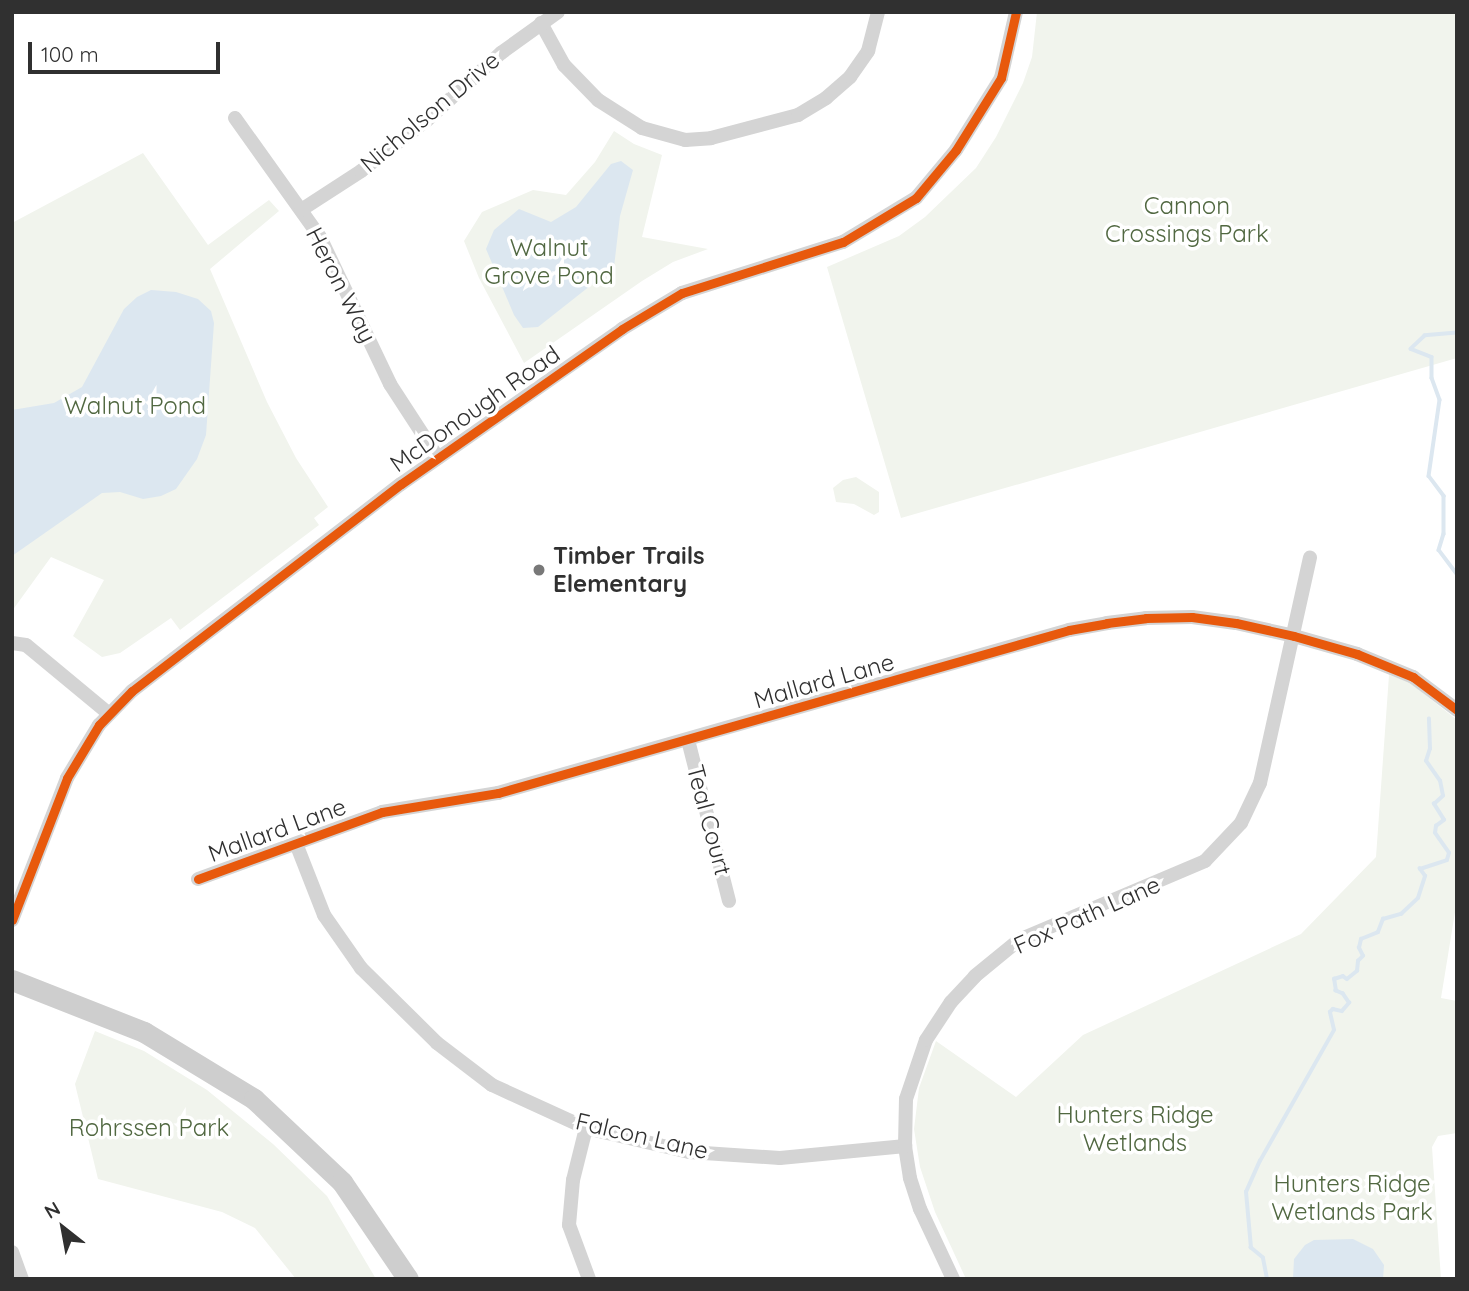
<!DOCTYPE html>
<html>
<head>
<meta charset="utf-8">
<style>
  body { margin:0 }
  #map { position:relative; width:1469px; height:1291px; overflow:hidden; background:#fff; font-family:Quicksand,sans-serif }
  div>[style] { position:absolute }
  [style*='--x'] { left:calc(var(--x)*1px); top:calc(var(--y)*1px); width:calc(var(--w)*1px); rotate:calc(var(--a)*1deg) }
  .green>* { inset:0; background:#f1f4ed }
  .water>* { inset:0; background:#dce7f0 }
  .stream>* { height:3.5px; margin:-1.75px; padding:0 1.75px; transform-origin:1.75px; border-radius:1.75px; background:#dce7f0 }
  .street>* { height:14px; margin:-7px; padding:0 7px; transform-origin:7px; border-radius:7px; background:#d4d4d4 }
  .secondary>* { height:21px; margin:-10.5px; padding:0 10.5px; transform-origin:10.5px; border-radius:10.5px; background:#cecece }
  .cycleway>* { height:9px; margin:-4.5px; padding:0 4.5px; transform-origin:4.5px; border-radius:4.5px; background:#e8590c }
  .dots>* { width:19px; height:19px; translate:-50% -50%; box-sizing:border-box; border:4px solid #fff; border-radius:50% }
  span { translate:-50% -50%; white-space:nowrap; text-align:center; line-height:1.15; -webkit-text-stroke:7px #fff; paint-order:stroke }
  .street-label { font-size:24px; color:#303030 }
  .park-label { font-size:24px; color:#516841 }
  .poi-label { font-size:24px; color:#303030; font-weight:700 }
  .left { translate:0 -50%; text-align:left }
  .frame { position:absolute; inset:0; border:14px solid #303030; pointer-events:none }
  .north { position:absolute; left:28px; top:1193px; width:70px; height:70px; -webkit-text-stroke:5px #fff; paint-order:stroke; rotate:329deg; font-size:19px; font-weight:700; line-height:28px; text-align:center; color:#303030 }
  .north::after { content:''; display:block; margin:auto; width:24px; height:32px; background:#303030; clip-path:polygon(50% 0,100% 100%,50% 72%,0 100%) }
  .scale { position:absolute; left:28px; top:42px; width:192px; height:32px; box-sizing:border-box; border:4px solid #303030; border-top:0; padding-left:9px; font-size:21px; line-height:24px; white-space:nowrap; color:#303030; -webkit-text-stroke:5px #fff; paint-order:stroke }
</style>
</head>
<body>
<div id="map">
  <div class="green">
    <div style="clip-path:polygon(1037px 12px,1457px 12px,1457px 358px,901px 518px,827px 267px,899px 236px,925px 217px,976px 168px,996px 137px,1023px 83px,1032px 57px)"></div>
    <div style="clip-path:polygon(614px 131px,634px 144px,662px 155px,642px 237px,708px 249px,673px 262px,642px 281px,524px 363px,479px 278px,464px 241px,482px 212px,533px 190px,566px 195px,595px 162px)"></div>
    <div style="clip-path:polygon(143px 153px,208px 245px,269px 200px,279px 211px,210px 269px,267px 402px,296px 458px,328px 507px,314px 518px,319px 525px,180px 630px,171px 618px,120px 653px,102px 657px,73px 636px,104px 580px,51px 557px,12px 611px,12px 223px)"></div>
    <div style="clip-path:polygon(856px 477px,879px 492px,879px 512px,874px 515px,854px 504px,836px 502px,833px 488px,843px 480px)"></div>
    <div style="clip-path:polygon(1389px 675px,1409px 682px,1457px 720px,1456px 906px,1441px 998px,1457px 1001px,1457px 1133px,1438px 1136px,1432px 1147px,1441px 1279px,966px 1279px,935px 1212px,920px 1167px,914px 1129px,919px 1088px,936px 1041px,1016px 1097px,1083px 1035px,1301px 934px,1376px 857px)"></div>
    <div style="clip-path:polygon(95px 1031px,144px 1051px,207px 1090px,273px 1144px,327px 1196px,376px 1279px,296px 1279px,255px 1228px,222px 1212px,98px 1179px,75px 1084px)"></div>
  </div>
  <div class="water">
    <div style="clip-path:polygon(621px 161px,633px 170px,620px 216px,614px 267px,538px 327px,523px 328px,514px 315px,486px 249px,494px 230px,519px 209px,551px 222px,576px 207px,611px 164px)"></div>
    <div style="clip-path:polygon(151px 290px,176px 292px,198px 299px,211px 311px,214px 323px,206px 435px,197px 459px,176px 489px,161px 496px,143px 499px,120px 492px,102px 493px,12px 556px,12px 410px,54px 403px,82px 387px,124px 309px,137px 297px)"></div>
    <div style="clip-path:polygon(1353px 1239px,1373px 1249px,1384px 1265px,1383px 1279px,1293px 1279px,1294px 1259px,1305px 1245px,1314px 1240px)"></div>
  </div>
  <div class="stream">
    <div style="--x:1457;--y:333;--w:32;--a:175"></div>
    <div style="--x:1425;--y:336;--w:19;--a:137"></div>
    <div style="--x:1411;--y:349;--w:22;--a:21"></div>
    <div style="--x:1432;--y:357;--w:21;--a:90"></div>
    <div style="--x:1432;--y:378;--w:23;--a:70"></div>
    <div style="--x:1440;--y:400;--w:77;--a:98.2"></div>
    <div style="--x:1429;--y:476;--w:25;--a:53"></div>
    <div style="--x:1444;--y:496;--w:38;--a:90"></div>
    <div style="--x:1444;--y:534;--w:17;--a:107"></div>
    <div style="--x:1439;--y:550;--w:30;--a:53"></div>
    <div style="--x:1267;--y:1279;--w:21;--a:-101"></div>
    <div style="--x:1263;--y:1258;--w:16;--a:-140"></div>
    <div style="--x:1251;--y:1248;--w:56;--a:-95.1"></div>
    <div style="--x:1246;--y:1192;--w:34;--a:-66"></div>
    <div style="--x:1260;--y:1161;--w:150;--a:-60.5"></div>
    <div style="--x:1334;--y:1030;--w:18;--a:-103"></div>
    <div style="--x:1330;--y:1012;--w:4;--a:-45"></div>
    <div style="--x:1333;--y:1009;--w:9;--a:13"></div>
    <div style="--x:1342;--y:1011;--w:11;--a:-49"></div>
    <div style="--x:1349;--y:1003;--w:11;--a:-124"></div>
    <div style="--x:1343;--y:994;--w:8;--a:-157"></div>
    <div style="--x:1336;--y:991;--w:12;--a:-99"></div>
    <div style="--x:1334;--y:979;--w:9;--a:-18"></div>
    <div style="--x:1343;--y:976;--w:5;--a:37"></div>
    <div style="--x:1347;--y:979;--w:13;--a:-39"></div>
    <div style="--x:1357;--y:971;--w:10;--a:-84"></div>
    <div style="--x:1358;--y:961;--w:7;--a:-45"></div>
    <div style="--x:1363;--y:956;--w:9;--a:-117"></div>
    <div style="--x:1359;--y:948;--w:9;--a:-77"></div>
    <div style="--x:1361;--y:939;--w:18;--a:-22"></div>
    <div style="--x:1378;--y:932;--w:14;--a:-69"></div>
    <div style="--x:1383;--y:919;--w:19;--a:-16"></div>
    <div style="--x:1401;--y:914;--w:23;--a:-43"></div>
    <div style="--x:1418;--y:898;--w:23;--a:-72"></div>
    <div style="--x:1425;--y:876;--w:9;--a:-126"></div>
    <div style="--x:1420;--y:869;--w:28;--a:-18"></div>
    <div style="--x:1447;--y:860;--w:7;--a:-74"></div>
    <div style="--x:1449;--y:853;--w:24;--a:-125"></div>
    <div style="--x:1435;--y:833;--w:7;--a:-82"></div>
    <div style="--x:1436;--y:826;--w:10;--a:-37"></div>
    <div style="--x:1444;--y:820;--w:19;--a:-122"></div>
    <div style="--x:1434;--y:804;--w:12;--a:-42"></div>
    <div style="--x:1443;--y:796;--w:15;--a:-101"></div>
    <div style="--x:1440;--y:781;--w:24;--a:-125"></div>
    <div style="--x:1426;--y:761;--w:13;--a:-72"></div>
    <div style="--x:1430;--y:749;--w:30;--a:-92"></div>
  </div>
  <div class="street">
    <div style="--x:541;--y:23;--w:48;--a:61.3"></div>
    <div style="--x:564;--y:65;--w:49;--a:45.8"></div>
    <div style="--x:598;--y:100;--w:52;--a:32.5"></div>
    <div style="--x:642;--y:128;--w:45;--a:15.6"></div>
    <div style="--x:685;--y:140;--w:26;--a:-4"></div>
    <div style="--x:711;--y:138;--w:90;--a:-14.8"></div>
    <div style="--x:798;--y:115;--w:33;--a:-31"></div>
    <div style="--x:826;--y:98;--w:32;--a:-41"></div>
    <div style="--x:850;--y:77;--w:32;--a:-55"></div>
    <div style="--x:868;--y:51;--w:40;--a:-75.6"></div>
    <div style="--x:235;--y:118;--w:146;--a:54.5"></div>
    <div style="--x:320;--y:237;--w:163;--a:64.5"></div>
    <div style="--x:390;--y:384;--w:88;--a:57"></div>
    <div style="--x:301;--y:210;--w:72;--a:-33"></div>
    <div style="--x:361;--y:171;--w:83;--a:-37.7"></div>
    <div style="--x:427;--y:120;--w:100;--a:-42.2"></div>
    <div style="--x:501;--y:53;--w:70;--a:-35.7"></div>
    <div style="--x:12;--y:643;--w:14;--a:8"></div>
    <div style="--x:26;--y:645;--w:108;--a:39.7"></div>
    <div style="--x:688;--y:740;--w:166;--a:75.7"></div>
    <div style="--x:297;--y:846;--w:74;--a:68.6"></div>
    <div style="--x:324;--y:915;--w:65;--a:55.1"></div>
    <div style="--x:361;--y:968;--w:107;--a:44.6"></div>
    <div style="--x:437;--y:1043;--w:69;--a:37.4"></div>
    <div style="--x:492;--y:1085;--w:103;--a:24.6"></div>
    <div style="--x:586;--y:1128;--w:106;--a:13.1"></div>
    <div style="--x:689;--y:1152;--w:91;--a:3.8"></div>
    <div style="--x:780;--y:1158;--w:126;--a:-5.5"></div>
    <div style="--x:198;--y:879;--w:196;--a:-20"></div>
    <div style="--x:382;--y:812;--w:118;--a:-9.3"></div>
    <div style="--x:498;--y:793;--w:594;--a:-15.93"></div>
    <div style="--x:1069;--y:630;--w:39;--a:-10"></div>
    <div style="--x:1107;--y:623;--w:39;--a:-7"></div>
    <div style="--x:1146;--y:618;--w:46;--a:-1.2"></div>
    <div style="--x:1192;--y:617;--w:44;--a:7.8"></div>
    <div style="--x:1236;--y:623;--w:59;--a:12.6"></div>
    <div style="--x:1294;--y:636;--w:66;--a:15.9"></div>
    <div style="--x:1357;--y:654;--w:61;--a:22.3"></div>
    <div style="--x:1413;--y:677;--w:55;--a:36.9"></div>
    <div style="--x:12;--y:920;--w:152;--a:-68.8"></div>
    <div style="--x:67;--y:778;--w:62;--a:-58.9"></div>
    <div style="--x:99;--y:725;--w:47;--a:-45.9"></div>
    <div style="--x:132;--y:691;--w:339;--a:-37.6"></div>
    <div style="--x:401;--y:484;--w:270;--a:-35"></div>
    <div style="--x:622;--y:329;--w:70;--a:-31"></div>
    <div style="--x:682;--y:293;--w:169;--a:-17.6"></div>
    <div style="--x:843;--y:242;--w:85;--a:-31.1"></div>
    <div style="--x:916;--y:198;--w:62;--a:-50.2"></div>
    <div style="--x:956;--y:150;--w:85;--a:-58"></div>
    <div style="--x:1001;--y:78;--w:68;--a:-77.2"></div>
    <div style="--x:586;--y:1128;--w:54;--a:104"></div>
    <div style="--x:573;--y:1180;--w:45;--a:95.1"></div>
    <div style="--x:569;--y:1225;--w:58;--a:69.7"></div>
    <div style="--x:12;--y:1252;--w:29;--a:70"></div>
    <div style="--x:953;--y:1279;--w:77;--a:-115.2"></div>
    <div style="--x:920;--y:1209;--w:33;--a:-108"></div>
    <div style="--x:910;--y:1178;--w:32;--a:-99"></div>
    <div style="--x:905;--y:1146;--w:47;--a:-88.8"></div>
    <div style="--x:906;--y:1099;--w:62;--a:-71.3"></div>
    <div style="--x:926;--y:1040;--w:45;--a:-56.7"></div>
    <div style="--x:951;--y:1002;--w:35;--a:-47"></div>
    <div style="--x:975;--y:976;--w:57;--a:-39.3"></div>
    <div style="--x:1019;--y:940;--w:202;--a:-23"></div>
    <div style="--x:1205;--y:861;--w:52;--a:-46.5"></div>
    <div style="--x:1241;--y:823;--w:44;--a:-64.6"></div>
    <div style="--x:1260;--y:783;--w:231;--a:-77.5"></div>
  </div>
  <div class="secondary">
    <div style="--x:12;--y:980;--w:142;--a:21.5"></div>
    <div style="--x:144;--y:1032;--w:129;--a:31.3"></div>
    <div style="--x:254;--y:1099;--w:121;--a:43.3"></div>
    <div style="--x:342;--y:1182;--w:117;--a:55.8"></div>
  </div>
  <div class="cycleway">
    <div style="--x:198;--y:879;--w:196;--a:-20"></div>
    <div style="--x:382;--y:812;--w:118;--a:-9.3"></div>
    <div style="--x:498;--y:793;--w:594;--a:-15.93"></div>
    <div style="--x:1069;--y:630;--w:39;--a:-10"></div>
    <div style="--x:1107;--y:623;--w:39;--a:-7"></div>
    <div style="--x:1146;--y:618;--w:46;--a:-1.2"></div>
    <div style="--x:1192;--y:617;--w:44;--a:7.8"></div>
    <div style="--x:1236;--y:623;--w:59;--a:12.6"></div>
    <div style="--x:1294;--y:636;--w:66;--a:15.9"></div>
    <div style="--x:1357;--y:654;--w:61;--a:22.3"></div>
    <div style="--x:1413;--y:677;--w:55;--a:36.9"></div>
    <div style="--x:12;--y:920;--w:152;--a:-68.8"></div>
    <div style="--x:67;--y:778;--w:62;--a:-58.9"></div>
    <div style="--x:99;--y:725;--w:47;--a:-45.9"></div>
    <div style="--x:132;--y:691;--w:339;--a:-37.6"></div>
    <div style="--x:401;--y:484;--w:270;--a:-35"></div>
    <div style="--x:622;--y:329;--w:70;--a:-31"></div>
    <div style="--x:682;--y:293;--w:169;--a:-17.6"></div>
    <div style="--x:843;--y:242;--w:85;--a:-31.1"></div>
    <div style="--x:916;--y:198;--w:62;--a:-50.2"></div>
    <div style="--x:956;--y:150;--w:85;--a:-58"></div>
    <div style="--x:1001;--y:78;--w:68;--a:-77.2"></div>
  </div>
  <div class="dots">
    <div style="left:539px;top:570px;background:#787878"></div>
  </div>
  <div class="street-label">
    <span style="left:430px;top:112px;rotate:-40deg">Nicholson Drive</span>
    <span style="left:341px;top:285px;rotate:63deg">Heron Way</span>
    <span style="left:475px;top:409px;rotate:-35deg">McDonough Road</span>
    <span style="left:824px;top:681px;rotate:-16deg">Mallard Lane</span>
    <span style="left:709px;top:820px;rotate:75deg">Teal Court</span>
    <span style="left:277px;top:830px;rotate:-20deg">Mallard Lane</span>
    <span style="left:1087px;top:915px;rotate:-24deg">Fox Path Lane</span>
    <span style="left:642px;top:1136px;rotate:13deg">Falcon Lane</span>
  </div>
  <div class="park-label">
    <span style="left:1187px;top:220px">Cannon<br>Crossings Park</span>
    <span style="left:549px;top:262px">Walnut<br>Grove Pond</span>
    <span style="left:135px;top:406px">Walnut Pond</span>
    <span style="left:1135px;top:1129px">Hunters Ridge<br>Wetlands</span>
    <span style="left:149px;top:1128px">Rohrssen Park</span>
    <span style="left:1352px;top:1198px">Hunters Ridge<br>Wetlands Park</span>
  </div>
  <div class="poi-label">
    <span class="left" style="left:553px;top:570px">Timber Trails<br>Elementary</span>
  </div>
  <div class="frame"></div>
  <div class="north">N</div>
  <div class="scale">100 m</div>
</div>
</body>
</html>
